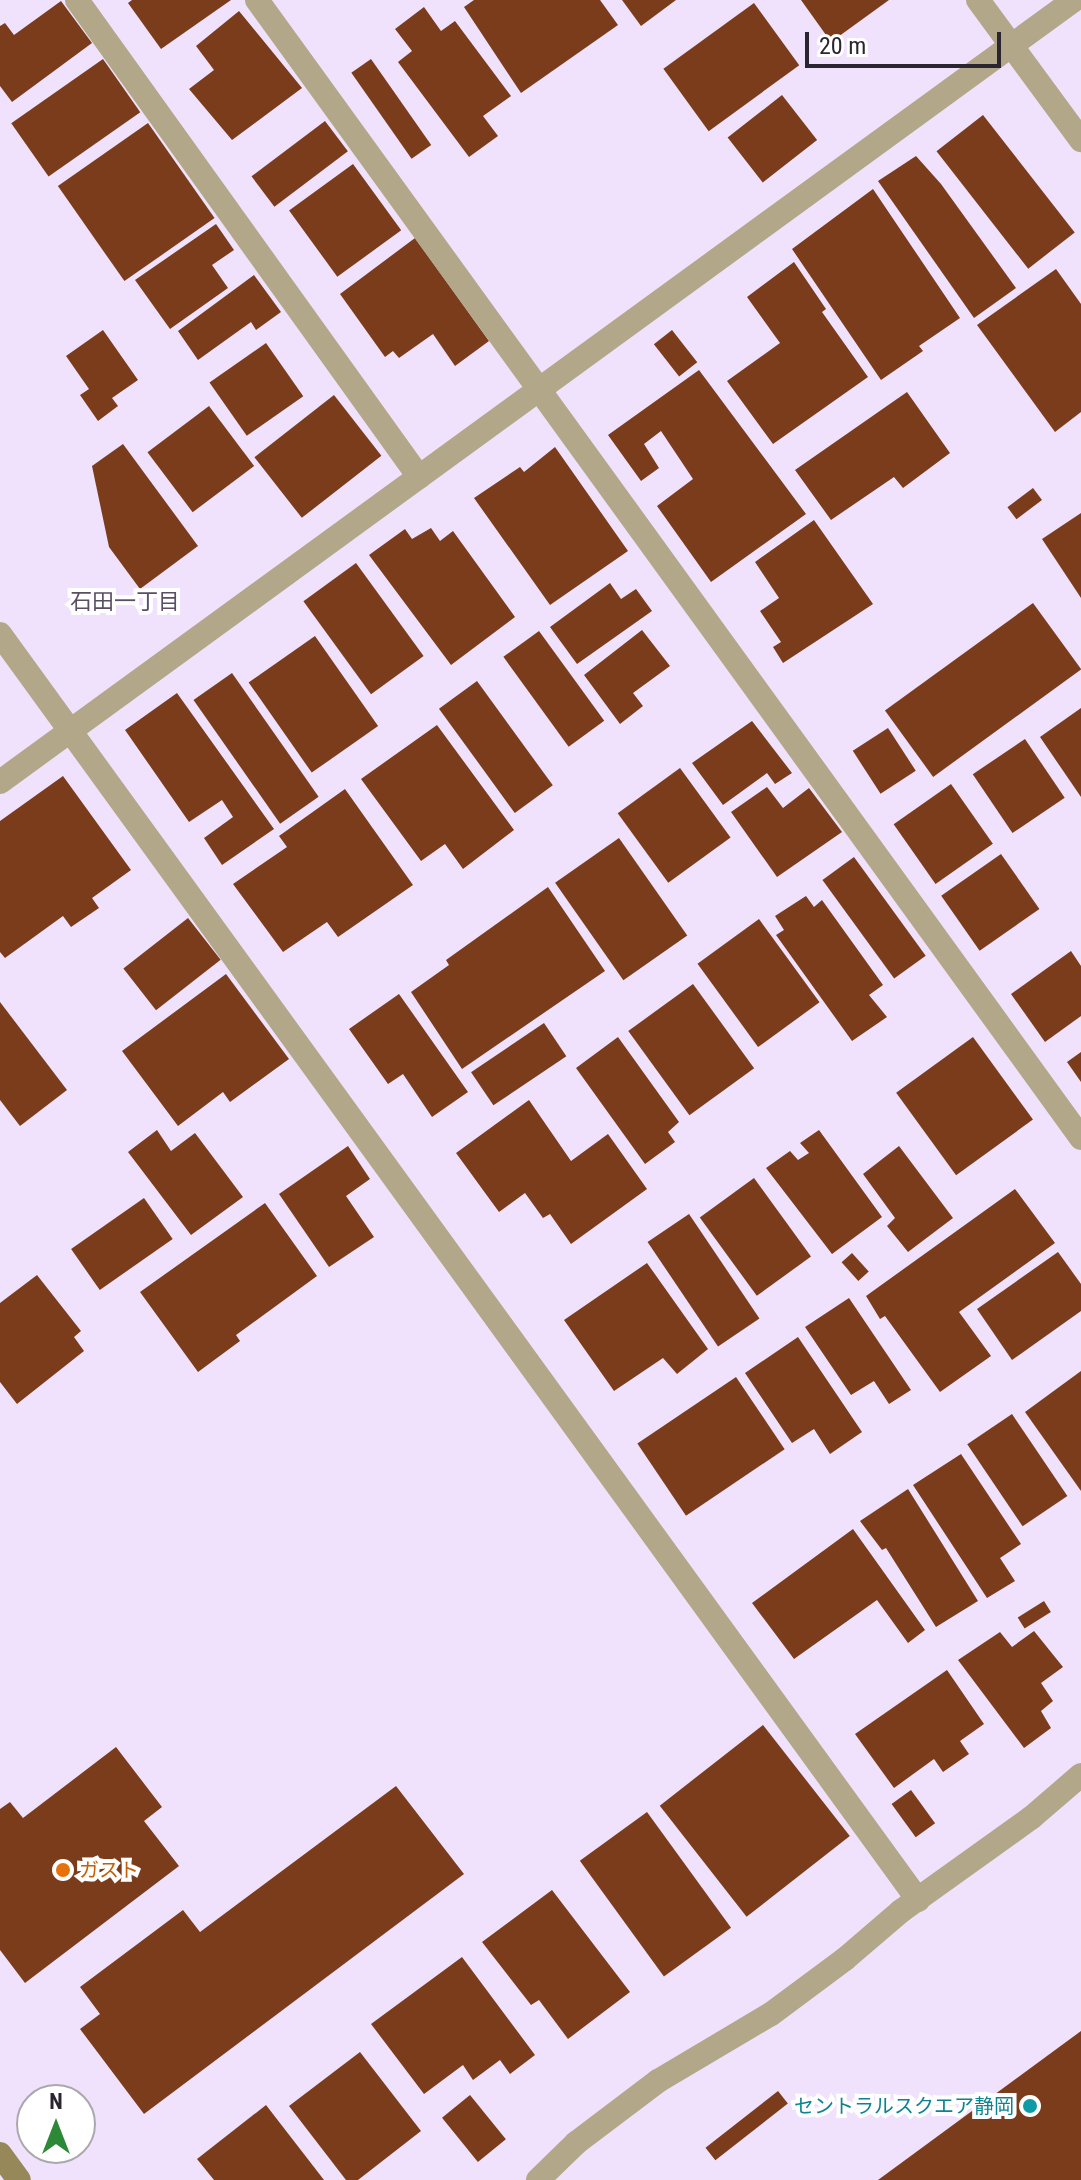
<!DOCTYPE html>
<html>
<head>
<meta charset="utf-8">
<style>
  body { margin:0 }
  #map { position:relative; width:1081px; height:2180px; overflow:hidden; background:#f0e2fc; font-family:"Roboto Condensed","Noto Sans JP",sans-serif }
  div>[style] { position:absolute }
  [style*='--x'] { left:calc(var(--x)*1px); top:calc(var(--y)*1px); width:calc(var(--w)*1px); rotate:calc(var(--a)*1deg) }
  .building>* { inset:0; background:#7b3c1b; transform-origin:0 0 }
  .lane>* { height:24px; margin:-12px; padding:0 12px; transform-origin:12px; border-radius:12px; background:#b2a889 }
  .street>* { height:24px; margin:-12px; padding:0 12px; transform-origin:12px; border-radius:12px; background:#b2a889 }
  .secondary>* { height:24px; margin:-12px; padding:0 12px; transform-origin:12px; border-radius:12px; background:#978859 }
  .dots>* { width:22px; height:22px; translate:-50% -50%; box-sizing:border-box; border:4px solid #fff; border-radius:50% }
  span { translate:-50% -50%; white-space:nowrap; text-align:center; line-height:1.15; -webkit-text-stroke:8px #fff; paint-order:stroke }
  .food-label { font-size:20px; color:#c56008 }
  .left { translate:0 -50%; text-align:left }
  .culture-label { font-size:20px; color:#0d838f }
  .right { translate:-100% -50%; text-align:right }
  .neighbourhood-label { font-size:22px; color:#5a4e64 }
  .north { position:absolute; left:16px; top:2084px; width:80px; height:80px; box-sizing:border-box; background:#fff; border:2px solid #aaa8ac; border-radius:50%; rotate:0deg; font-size:22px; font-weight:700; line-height:32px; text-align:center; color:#2b252f }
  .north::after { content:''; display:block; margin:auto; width:28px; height:36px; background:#2d8838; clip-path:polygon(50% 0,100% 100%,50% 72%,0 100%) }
  .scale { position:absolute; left:805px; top:32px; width:196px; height:36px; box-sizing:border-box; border:4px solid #2b252f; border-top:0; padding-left:10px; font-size:24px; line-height:28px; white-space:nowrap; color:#2b252f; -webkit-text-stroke:6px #fff; paint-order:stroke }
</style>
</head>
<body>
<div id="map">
  <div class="building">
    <div style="clip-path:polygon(132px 0,231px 0,161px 49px,128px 3px)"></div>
    <div style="clip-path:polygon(474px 0,600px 0,618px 25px,521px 93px,464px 7px)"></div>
    <div style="clip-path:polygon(622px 0,676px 0,641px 26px)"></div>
    <div style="clip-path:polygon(801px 0,889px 0,831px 42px)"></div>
    <div style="clip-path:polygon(61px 1px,92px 43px,12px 102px,0 86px,0 26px,5px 23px,14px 35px)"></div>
    <div style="left:754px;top:3px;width:77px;height:112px;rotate:54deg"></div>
    <div style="clip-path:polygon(424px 7px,441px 31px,455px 21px,511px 96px,483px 116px,498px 136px,469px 157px,398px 62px,412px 51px,395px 29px)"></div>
    <div style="clip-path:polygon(239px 11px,302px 88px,232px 140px,189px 89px,214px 70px,196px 46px)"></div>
    <div style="left:103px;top:59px;width:65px;height:112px;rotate:55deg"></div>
    <div style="left:371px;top:59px;width:105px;height:24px;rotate:55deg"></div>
    <div style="left:782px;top:95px;width:57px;height:69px;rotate:52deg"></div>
    <div style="left:983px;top:115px;width:149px;height:59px;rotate:52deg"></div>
    <div style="left:325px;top:121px;width:38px;height:92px;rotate:53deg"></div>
    <div style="left:148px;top:123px;width:116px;height:110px;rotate:55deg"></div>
    <div style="clip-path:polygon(916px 156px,941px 184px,1016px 288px,974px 318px,878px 181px)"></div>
    <div style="left:353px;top:164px;width:82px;height:79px;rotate:54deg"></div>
    <div style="clip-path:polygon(873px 189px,960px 318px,919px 346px,923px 351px,881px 380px,792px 249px)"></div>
    <div style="clip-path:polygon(216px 224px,234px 250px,212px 265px,228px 288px,170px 329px,135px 280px)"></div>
    <div style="clip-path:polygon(415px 238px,489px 341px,455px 366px,433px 334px,399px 358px,393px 351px,385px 357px,340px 294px)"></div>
    <div style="clip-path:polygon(794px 262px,826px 309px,822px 312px,868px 377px,773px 444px,727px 381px,780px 343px,747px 297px)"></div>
    <div style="clip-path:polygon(1056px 269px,1081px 304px,1081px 412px,1055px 432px,977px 325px)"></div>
    <div style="clip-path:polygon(254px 275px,281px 312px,256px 330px,251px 322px,198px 360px,178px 331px)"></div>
    <div style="clip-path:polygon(103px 330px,138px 380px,112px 398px,118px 406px,98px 421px,80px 395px,89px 389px,66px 356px)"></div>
    <div style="left:672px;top:330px;width:41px;height:23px;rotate:52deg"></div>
    <div style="left:266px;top:343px;width:65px;height:69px;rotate:55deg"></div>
    <div style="clip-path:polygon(699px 370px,806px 514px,711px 582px,657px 506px,693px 479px,661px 431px,644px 444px,659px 468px,641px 481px,608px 435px)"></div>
    <div style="clip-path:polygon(907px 392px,950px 453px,903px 488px,894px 477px,831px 520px,795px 470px)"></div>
    <div style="left:334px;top:395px;width:77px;height:101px;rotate:52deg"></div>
    <div style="left:209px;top:406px;width:75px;height:77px;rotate:53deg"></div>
    <div style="clip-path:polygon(123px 444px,198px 546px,140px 589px,109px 547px,92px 466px)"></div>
    <div style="clip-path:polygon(555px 447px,628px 551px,550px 605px,474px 498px,520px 467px,524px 472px)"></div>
    <div style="left:1033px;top:488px;width:15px;height:32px;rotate:53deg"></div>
    <div style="clip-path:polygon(1081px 513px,1081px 598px,1042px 539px)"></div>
    <div style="clip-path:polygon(814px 520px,873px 604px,783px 663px,773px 647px,781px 642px,760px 611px,779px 598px,755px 562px)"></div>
    <div style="clip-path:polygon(431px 528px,440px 541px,453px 531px,515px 617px,451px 665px,369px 555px,405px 529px,412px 539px)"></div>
    <div style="left:356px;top:563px;width:115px;height:65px;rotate:54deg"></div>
    <div style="clip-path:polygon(610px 583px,621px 599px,636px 589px,652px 611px,577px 664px,550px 627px)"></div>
    <div style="left:1033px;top:603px;width:82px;height:183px;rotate:54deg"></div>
    <div style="clip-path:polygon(642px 630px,670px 666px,633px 693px,643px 706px,620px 724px,584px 675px)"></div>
    <div style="left:539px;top:631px;width:111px;height:44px;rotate:54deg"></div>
    <div style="left:315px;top:636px;width:110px;height:81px;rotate:55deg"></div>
    <div style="left:232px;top:673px;width:151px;height:47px;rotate:55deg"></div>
    <div style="left:477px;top:681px;width:129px;height:47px;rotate:54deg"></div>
    <div style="clip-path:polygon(177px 693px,274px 829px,222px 865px,204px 838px,233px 817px,222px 800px,189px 822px,125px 730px)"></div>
    <div style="clip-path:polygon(1081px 708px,1081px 797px,1040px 737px)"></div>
    <div style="clip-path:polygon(752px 721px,792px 773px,775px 784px,767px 773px,723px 805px,692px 763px)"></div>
    <div style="clip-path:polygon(437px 725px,514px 830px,463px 869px,445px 844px,421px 861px,361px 779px)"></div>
    <div style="left:888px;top:728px;width:51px;height:42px;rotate:57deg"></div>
    <div style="left:1025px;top:739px;width:71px;height:63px;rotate:56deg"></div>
    <div style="left:680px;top:768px;width:86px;height:77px;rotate:54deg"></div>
    <div style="clip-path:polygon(63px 776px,131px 870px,92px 898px,99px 908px,71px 927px,63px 916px,5px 958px,0 952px,0 821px)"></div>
    <div style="left:951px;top:784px;width:73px;height:70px;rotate:55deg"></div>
    <div style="clip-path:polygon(767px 787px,783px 808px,809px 788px,842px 832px,777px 877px,731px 812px)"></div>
    <div style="clip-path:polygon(345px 789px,413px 885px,338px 937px,327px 922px,283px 952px,233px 884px,287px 847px,279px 836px)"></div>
    <div style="left:619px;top:838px;width:119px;height:78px;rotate:55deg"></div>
    <div style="left:1001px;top:854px;width:67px;height:73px;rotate:55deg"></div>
    <div style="left:854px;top:857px;width:122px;height:39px;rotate:54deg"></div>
    <div style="clip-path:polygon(548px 887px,605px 971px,462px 1069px,411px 992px,449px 965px,446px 960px)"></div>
    <div style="clip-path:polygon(806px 896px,814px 907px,822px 900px,883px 985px,869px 995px,887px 1017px,852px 1041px,776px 935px,784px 930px,775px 916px)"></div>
    <div style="left:188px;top:918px;width:53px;height:82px;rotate:52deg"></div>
    <div style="left:759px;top:919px;width:103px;height:76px;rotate:54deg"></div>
    <div style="clip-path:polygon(1071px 951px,1081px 966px,1081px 1016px,1045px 1042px,1011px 994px)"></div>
    <div style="clip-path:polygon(226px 974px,289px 1059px,230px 1102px,223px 1092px,178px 1126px,122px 1051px)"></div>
    <div style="left:693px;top:984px;width:104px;height:80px;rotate:54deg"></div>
    <div style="clip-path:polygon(399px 994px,468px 1092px,432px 1117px,403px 1074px,388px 1084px,349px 1029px)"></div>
    <div style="clip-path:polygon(0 1002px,67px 1090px,20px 1126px,0 1100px)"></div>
    <div style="left:544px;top:1023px;width:40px;height:88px;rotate:56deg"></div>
    <div style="clip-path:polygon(618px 1037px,679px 1122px,668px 1132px,675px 1142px,645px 1164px,576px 1068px)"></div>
    <div style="left:973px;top:1037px;width:102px;height:95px;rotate:54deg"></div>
    <div style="clip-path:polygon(1081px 1052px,1081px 1082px,1067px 1062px)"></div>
    <div style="clip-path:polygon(529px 1100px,571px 1161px,608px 1134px,647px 1189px,571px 1244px,550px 1214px,543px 1218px,525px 1193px,499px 1212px,456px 1153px)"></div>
    <div style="clip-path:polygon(157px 1130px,171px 1151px,195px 1133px,243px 1197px,191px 1235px,128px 1152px)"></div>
    <div style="clip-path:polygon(819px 1130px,882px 1217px,832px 1254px,766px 1168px,790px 1151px,798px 1160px,809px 1153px,800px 1143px)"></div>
    <div style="clip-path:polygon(348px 1146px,370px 1179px,346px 1196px,374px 1237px,329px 1267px,279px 1194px)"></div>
    <div style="clip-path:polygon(899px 1146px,953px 1218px,908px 1252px,887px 1226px,895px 1218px,863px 1174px)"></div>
    <div style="left:754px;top:1178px;width:97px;height:67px;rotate:54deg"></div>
    <div style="clip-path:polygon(1015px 1189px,1055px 1243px,959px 1312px,991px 1356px,940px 1392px,885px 1316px,880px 1319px,866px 1296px)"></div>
    <div style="left:144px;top:1198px;width:50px;height:89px;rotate:55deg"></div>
    <div style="clip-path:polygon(265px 1203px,317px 1276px,236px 1335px,240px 1341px,198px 1372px,140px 1292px)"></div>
    <div style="left:689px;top:1214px;width:126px;height:50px;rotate:56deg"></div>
    <div style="clip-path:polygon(1058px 1252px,1081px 1284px,1081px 1311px,1012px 1360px,977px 1309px)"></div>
    <div style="left:852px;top:1253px;width:25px;height:14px;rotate:48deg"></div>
    <div style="clip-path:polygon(647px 1263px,708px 1349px,677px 1374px,663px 1358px,614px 1391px,564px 1320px)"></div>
    <div style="clip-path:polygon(37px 1275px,81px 1331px,74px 1337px,84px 1351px,17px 1404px,0 1382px,0 1303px)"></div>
    <div style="clip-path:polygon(849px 1298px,911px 1390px,889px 1404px,874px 1381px,851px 1395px,805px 1327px)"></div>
    <div style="clip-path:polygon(798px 1337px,862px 1432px,830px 1454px,814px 1429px,792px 1443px,745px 1373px)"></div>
    <div style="clip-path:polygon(1081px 1371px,1081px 1491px,1025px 1412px)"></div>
    <div style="left:736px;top:1377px;width:87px;height:119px;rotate:56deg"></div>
    <div style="left:1012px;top:1414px;width:99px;height:54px;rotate:56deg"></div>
    <div style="clip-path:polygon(961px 1454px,1021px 1544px,1000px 1558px,1015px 1581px,987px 1598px,913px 1485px)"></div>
    <div style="clip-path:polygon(908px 1489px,978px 1601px,936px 1627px,886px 1548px,882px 1550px,860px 1521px)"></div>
    <div style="clip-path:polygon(853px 1529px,925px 1630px,908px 1643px,877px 1600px,794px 1659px,752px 1603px)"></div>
    <div style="left:1044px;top:1601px;width:13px;height:31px;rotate:58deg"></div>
    <div style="clip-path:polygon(1034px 1631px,1063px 1667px,1041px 1683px,1053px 1701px,1041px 1711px,1051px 1728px,1024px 1748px,958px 1660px,1000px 1632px,1012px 1647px)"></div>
    <div style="clip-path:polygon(947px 1670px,984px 1724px,960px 1741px,969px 1754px,943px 1772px,934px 1759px,894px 1788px,855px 1734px)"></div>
    <div style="left:763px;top:1725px;width:141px;height:131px;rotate:52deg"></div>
    <div style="clip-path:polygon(116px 1747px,162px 1807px,144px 1821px,179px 1866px,25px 1983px,0 1950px,0 1809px,10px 1802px,23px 1818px)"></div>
    <div style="clip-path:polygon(396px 1786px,464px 1874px,144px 2114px,80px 2029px,100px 2014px,80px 1987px,183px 1910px,200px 1932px)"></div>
    <div style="left:911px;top:1790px;width:41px;height:24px;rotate:54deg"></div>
    <div style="left:647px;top:1812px;width:143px;height:83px;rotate:54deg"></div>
    <div style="clip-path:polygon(552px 1890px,630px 1992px,568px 2039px,539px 2000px,531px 2005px,482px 1942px)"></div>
    <div style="clip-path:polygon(462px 1957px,535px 2055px,510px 2074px,500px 2060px,473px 2080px,463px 2065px,424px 2094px,371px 2024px)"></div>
    <div style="clip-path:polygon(1081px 2031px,1081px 2180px,878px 2180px)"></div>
    <div style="clip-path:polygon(360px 2052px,421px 2131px,358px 2180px,346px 2180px,289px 2106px)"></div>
    <div style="left:778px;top:2091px;width:16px;height:92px;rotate:52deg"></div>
    <div style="left:470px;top:2095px;width:57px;height:36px;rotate:51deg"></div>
    <div style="clip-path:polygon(266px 2105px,324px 2180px,214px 2180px,197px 2159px)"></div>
  </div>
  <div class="lane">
    <div style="--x:978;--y:0;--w:174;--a:53.7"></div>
  </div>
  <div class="street">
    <div style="--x:77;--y:0;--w:587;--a:54.36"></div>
    <div style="--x:257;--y:0;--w:1405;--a:54.09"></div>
    <div style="--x:0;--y:634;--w:1564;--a:54.05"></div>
    <div style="--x:0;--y:782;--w:1329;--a:-36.06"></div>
    <div style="--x:538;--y:2180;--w:53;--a:-44.2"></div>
    <div style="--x:576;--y:2143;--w:103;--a:-37.1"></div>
    <div style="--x:658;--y:2081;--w:131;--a:-30.7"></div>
    <div style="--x:771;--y:2014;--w:92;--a:-36.6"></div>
    <div style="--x:845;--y:1959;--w:74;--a:-40.6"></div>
    <div style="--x:901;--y:1911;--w:160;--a:-35.6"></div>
    <div style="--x:1031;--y:1818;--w:66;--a:-40.7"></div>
  </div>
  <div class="secondary">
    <div style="--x:0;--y:2154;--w:32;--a:54"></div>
  </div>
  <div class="dots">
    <div style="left:63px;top:1870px;background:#e8710a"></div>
    <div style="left:1030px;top:2106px;background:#0f9aa8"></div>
  </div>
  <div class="food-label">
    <span class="left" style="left:79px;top:1870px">ガスト</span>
  </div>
  <div class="culture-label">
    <span class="right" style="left:1014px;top:2106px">セントラルスクエア静岡</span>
  </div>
  <div class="neighbourhood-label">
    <span style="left:125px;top:602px">石田一丁目</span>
  </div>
  <div class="north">N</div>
  <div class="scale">20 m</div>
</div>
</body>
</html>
